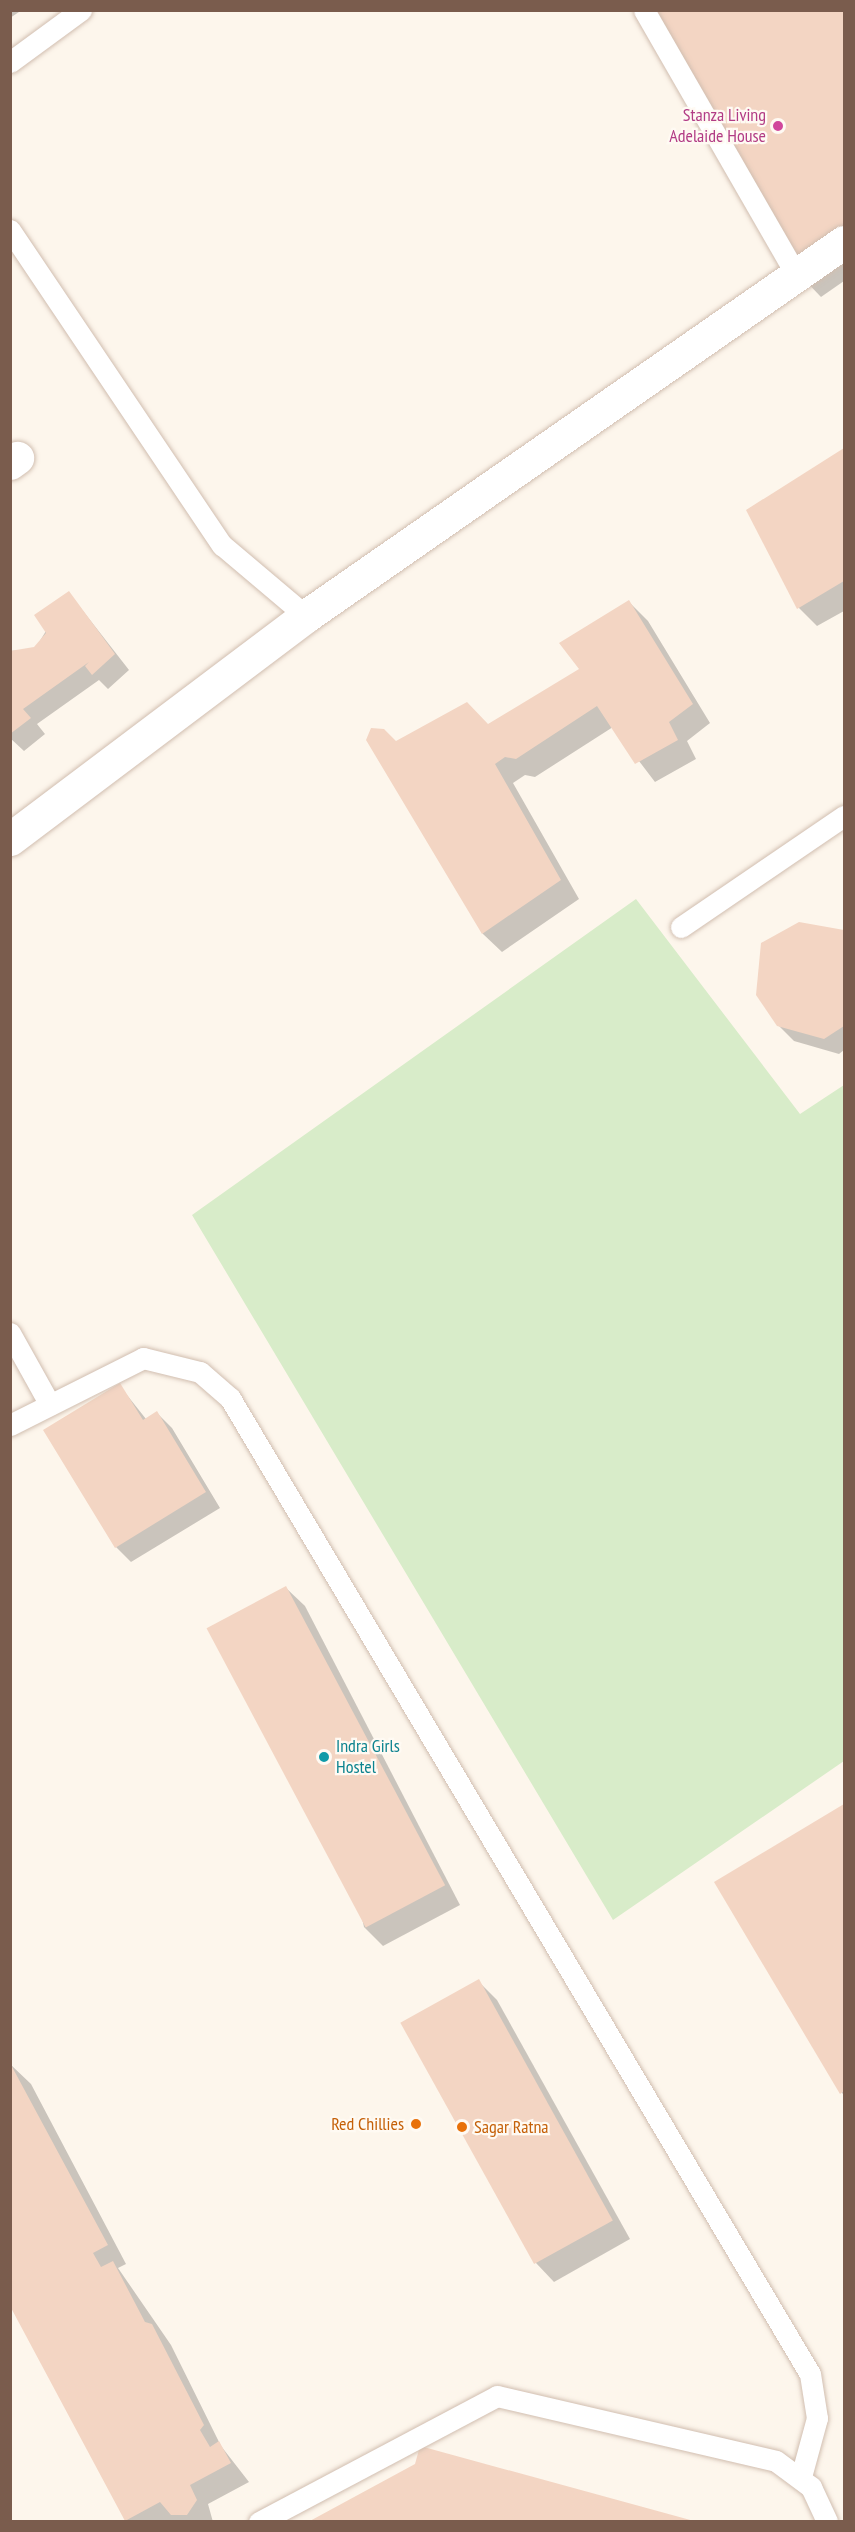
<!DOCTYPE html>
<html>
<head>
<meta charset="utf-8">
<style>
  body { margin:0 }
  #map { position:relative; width:855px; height:2532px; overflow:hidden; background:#fdf6ec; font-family:"PT Sans Narrow",sans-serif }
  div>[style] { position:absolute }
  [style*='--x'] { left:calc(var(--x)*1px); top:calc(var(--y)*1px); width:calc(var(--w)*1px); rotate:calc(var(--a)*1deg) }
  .green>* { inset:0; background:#d8ecc9 }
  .shadow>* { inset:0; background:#0003 }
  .building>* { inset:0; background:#f3d5c3; transform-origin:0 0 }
  .roads { filter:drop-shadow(0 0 2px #d1beb0) drop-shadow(0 0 2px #d1beb0) }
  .lane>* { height:21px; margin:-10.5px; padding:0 10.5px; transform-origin:10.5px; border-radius:10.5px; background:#fff }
  .street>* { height:33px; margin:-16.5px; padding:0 16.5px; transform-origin:16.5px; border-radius:16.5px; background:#fff }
  .dots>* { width:16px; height:16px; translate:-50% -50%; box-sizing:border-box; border:3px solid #fffaf3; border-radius:50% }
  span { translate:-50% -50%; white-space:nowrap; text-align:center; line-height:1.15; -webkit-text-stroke:4.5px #fffaf3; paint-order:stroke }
  .hotel-label { font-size:18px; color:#b23c85 }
  .right { translate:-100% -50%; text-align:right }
  .culture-label { font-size:18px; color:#0d838f }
  .left { translate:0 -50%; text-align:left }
  .food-label { font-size:18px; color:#c56008 }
  .frame { position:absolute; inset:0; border:12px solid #7a5c4d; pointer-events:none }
</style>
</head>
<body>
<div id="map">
  <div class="green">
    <div style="clip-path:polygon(636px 899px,800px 1114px,844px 1085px,844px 1761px,613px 1920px,192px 1215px)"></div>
  </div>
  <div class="shadow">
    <div style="clip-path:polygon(10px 10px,22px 10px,10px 18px)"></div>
    <div style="clip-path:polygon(646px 10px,844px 10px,844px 281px,821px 297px,798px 273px)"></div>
    <div style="clip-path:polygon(844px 450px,844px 611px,817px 626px,799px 608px,747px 510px)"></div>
    <div style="clip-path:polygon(69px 593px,129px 670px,108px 689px,99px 680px,37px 724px,45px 734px,24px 751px,10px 738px,10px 651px,35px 649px)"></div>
    <div style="clip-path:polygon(629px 602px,648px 621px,710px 723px,687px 741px,696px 759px,655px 782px,613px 727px,535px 777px,525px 775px,513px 783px,579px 899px,502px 952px,483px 934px,368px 740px,396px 743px,488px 726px,581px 669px)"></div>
    <div style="clip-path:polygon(843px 930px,844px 1050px,839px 1054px,794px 1041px,778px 1025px)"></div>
    <div style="clip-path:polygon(119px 1385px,146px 1419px,157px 1413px,172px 1428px,220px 1508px,131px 1562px,116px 1547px)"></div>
    <div style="clip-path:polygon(286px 1588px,305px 1606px,460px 1905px,383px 1946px,364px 1927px)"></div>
    <div style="clip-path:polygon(844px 1805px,844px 2096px,716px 1883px)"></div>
    <div style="clip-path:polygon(478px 1981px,497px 2000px,630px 2239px,554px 2282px,536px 2263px,402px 2024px)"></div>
    <div style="clip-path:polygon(10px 2064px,31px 2084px,126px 2264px,118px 2268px,171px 2345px,221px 2446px,249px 2482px,208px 2504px,213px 2522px,126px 2520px)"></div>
  </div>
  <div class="building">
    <div style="clip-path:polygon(645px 10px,844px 10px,844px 242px,796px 274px)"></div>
    <div style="clip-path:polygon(844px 448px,844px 581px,797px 609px,746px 510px)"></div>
    <div style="clip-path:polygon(69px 591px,115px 654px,92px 675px,85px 666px,89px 662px,23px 709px,31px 718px,10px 734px,10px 651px,34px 647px,46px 633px,34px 615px)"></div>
    <div style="clip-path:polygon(629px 600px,693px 704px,669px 722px,678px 740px,635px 764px,597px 706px,516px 759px,505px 757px,495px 764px,561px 880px,482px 934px,366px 740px,371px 728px,384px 729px,396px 741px,467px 702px,488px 724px,579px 669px,559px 643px)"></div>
    <div style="clip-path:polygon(799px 922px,844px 930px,844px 1026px,824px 1039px,777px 1026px,756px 995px,761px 943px)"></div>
    <div style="clip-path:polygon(120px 1383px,143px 1420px,157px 1411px,206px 1492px,115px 1548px,43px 1430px)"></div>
    <div style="left:286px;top:1586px;width:339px;height:90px;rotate:62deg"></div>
    <div style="clip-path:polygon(844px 1804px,844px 2091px,840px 2094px,714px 1882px)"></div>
    <div style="left:479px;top:1979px;width:276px;height:90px;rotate:61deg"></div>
    <div style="clip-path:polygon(10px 2063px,108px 2245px,93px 2253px,101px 2267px,113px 2261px,145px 2322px,152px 2324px,204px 2425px,200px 2430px,210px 2447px,219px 2441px,231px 2463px,190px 2485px,197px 2500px,187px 2515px,171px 2515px,160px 2502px,125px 2521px,10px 2306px)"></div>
    <div style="clip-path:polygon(420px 2446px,694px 2521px,694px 2522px,308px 2522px,415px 2464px)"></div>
  </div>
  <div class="roads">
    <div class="lane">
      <div style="--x:644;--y:10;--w:305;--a:60.1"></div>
      <div style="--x:10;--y:62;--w:88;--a:-36.2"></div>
      <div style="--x:10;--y:230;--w:380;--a:56.1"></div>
      <div style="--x:222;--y:545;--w:110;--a:40.2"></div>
      <div style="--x:681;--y:927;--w:197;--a:-34.3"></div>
      <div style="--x:10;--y:1333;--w:82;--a:60.9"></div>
      <div style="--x:10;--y:1425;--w:149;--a:-26.7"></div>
      <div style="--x:143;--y:1358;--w:59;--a:13.8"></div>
      <div style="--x:200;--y:1372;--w:40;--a:41"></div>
      <div style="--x:230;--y:1398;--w:1135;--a:59.28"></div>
      <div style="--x:810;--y:2374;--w:45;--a:81"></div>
      <div style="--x:817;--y:2418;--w:61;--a:105.2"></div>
      <div style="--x:259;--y:2522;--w:269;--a:-27.9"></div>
      <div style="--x:497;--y:2396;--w:286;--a:13.1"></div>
      <div style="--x:776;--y:2461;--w:44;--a:36.6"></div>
      <div style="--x:811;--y:2487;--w:38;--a:65"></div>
    </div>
    <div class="street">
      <div style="--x:10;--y:463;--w:9;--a:-36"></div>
      <div style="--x:10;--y:839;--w:371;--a:-37"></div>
      <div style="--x:306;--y:616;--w:655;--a:-34.81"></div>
    </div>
  </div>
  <div class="dots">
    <div style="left:778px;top:126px;background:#d1479c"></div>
    <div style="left:324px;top:1757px;background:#0f9aa8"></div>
    <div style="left:416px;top:2124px;background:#e8710a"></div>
    <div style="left:462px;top:2127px;background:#e8710a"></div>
  </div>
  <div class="hotel-label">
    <span class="right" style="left:766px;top:126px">Stanza Living<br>Adelaide House</span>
  </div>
  <div class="culture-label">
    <span class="left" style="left:336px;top:1757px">Indra Girls<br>Hostel</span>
  </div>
  <div class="food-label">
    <span class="right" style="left:404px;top:2124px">Red Chillies</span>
    <span class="left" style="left:474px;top:2127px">Sagar Ratna</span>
  </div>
  <div class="frame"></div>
</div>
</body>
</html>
